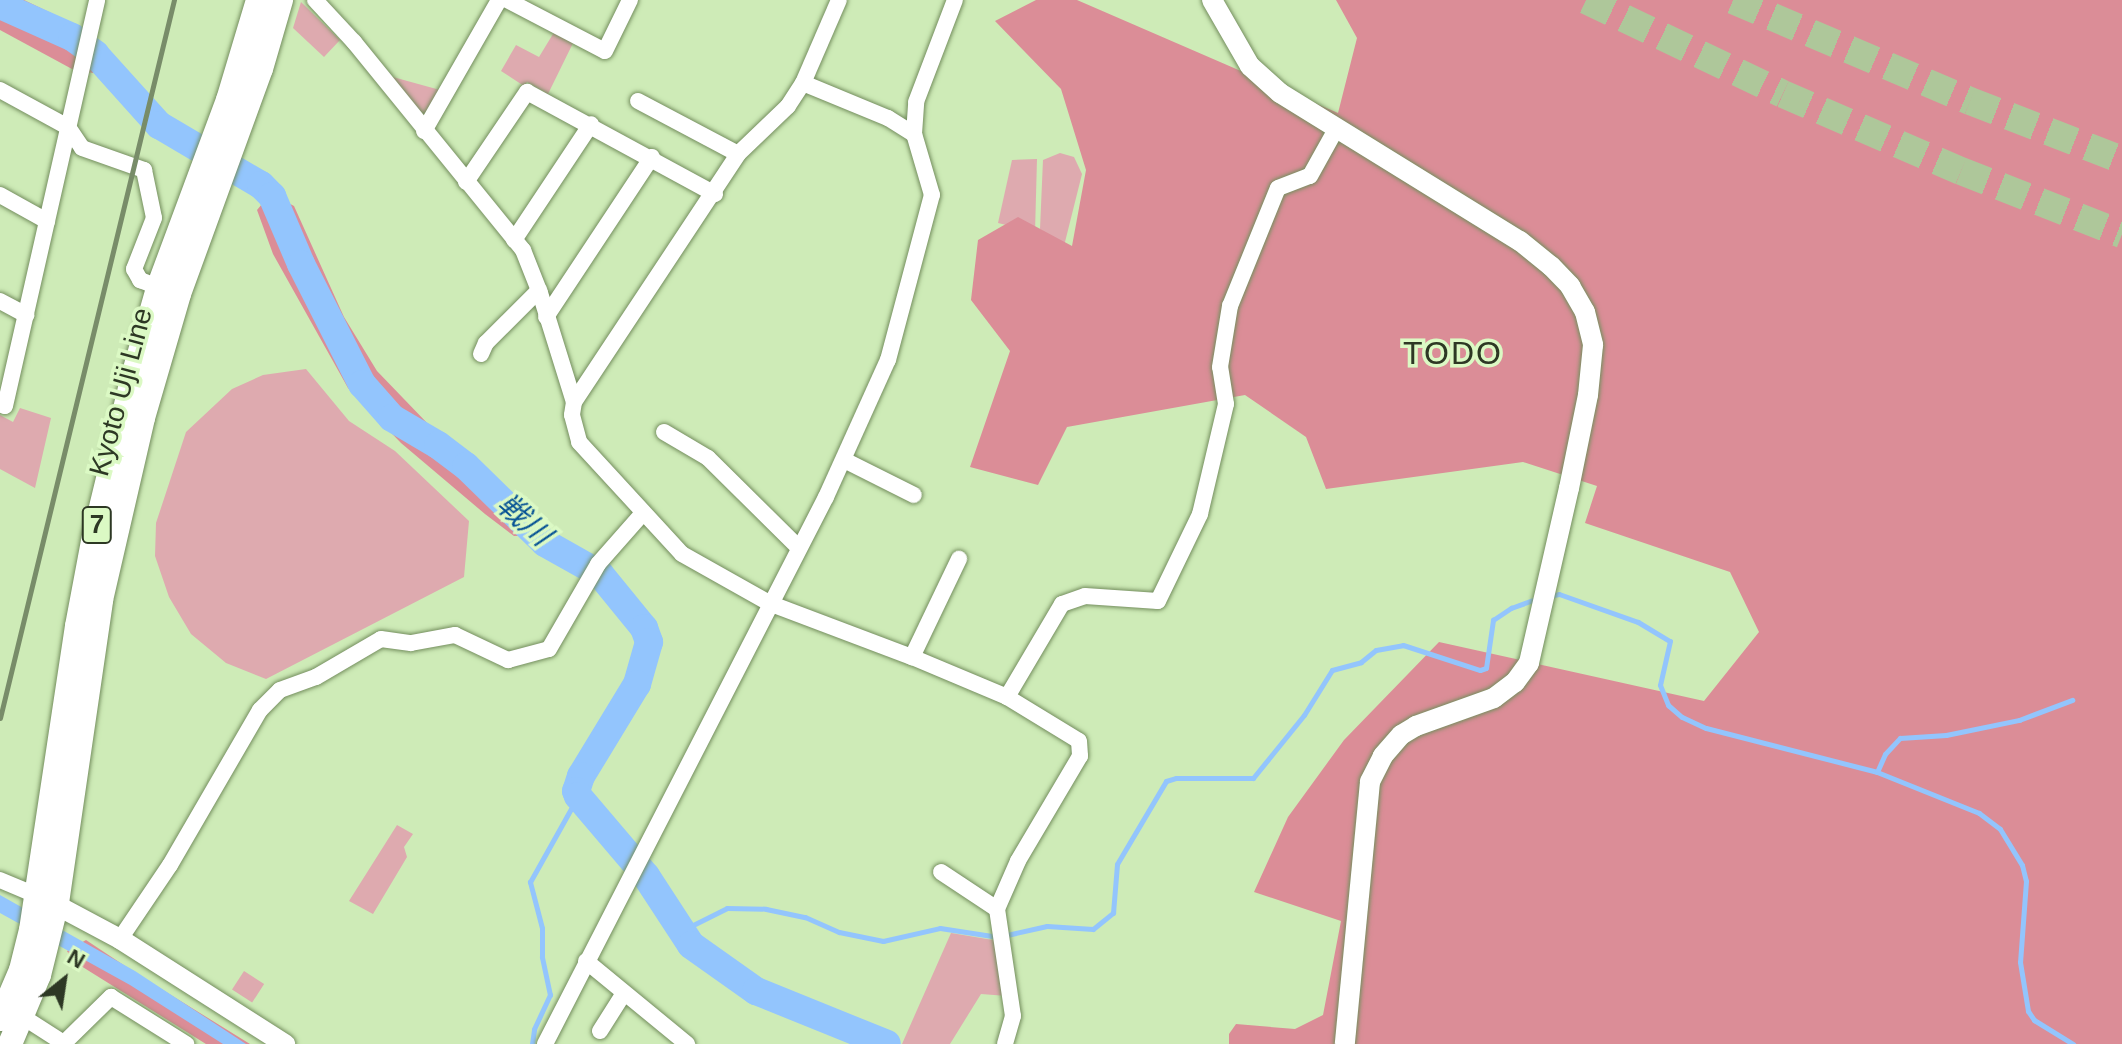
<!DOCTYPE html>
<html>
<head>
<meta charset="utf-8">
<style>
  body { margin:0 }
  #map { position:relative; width:2122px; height:1044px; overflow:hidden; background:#ceebb7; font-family:Arial,"Noto Sans JP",sans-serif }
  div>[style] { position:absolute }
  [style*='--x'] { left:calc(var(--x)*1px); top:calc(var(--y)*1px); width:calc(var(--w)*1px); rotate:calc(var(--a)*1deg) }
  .green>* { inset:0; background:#deaaaf; transform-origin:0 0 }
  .forest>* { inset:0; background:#db8d97 }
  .water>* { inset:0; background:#93c5fd }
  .stream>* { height:5px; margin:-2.5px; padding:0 2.5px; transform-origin:2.5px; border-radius:2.5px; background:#93c5fd }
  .river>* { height:28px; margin:-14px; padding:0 14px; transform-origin:14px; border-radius:14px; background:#93c5fd }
  .motorway-tunnel>* { height:28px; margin-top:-14px; transform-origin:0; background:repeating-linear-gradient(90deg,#aec79a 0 28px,transparent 0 42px) }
  .roads { filter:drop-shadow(0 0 2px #748e5e) drop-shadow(0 0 2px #748e5e) }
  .minor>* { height:16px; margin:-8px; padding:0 8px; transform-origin:8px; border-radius:8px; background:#fff }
  .tertiary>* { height:20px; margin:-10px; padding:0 10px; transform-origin:10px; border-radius:10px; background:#fff }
  .primary>* { height:24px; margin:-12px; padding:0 12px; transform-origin:12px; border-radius:12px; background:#fff }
  .rail>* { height:5px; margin:-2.5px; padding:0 2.5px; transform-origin:2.5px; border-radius:2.5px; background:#788c69 }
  span { translate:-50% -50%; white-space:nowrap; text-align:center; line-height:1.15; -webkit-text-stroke:7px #dbf9c4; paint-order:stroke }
  .shield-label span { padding:2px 6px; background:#dbf9c4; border:2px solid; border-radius:6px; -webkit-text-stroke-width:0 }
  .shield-label { font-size:26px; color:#2d3824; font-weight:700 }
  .street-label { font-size:28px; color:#2d3824 }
  .water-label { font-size:30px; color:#085495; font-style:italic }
  .quarter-label { font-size:32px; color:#2d3824; letter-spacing:2px }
  .north { position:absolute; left:24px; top:940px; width:80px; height:80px; -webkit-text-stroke:6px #dbf9c4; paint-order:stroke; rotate:30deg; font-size:22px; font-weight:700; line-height:32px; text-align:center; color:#2d3824 }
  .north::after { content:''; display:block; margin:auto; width:28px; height:36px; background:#2d3824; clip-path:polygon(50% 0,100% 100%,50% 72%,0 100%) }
</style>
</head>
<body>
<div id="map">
  <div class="green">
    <div style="clip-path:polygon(301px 2px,340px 40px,324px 57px,293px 28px)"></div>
    <div style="clip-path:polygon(556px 29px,575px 39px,548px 94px,527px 82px,524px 86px,501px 71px,516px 45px,539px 57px)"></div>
    <div style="clip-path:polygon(382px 74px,440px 90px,428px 117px,417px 115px)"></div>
    <div style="clip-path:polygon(1060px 153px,1074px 157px,1082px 174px,1064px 246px,1040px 229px,1043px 160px)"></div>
    <div style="clip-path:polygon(1037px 159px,1035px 232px,998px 223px,1012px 160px)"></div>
    <div style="clip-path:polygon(306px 369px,349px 421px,395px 451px,469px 521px,464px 577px,266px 679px,226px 663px,191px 634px,169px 597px,155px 556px,156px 523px,186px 432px,232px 389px,263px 375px)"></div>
    <div style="clip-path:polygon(20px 408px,51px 418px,35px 488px,0 469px,0 415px,13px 422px)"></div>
    <div style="clip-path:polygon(397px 825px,413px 834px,404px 847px,407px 857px,373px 914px,349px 901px)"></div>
    <div style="clip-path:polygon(951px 933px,999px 941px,1007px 996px,981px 994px,950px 1044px,902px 1044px)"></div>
    <div style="left:244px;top:971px;width:24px;height:22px;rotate:33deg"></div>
  </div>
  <div class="forest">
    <div style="clip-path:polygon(0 0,24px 0,78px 26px,99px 52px,93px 73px,72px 69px,0 30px)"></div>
    <div style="clip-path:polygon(1036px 0,1077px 0,1338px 113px,1357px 38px,1336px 0,2122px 0,2122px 1044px,1229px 1044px,1229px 1034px,1236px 1024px,1295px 1029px,1323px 1015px,1341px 921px,1254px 892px,1288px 817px,1344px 740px,1439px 642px,1704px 701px,1759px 632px,1730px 572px,1585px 523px,1597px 486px,1523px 462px,1326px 489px,1306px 437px,1245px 395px,1067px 427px,1038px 485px,970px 467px,1010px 351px,971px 300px,978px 240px,1018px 217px,1072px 246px,1086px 170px,1061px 89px,995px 21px)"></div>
    <div style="clip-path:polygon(267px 198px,281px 199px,294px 206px,344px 317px,377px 371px,429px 425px,503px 486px,536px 520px,540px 535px,514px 536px,485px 514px,401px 443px,348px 388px,273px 254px,257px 210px)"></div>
    <div style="clip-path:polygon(86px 940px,137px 974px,250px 1044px,206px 1044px,73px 961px,67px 951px)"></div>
  </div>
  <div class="water">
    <div style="clip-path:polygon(0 895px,135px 971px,246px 1044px,223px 1044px,130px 985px,0 913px)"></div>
  </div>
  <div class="stream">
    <div style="--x:1549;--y:596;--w:10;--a:-11"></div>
    <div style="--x:1559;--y:594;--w:84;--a:19.5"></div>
    <div style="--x:1638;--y:622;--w:37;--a:31"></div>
    <div style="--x:1670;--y:641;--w:45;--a:102.8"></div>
    <div style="--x:1660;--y:685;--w:22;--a:68"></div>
    <div style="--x:1668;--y:705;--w:18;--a:41"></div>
    <div style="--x:1682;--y:717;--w:26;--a:25"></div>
    <div style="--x:1706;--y:728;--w:177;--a:14.4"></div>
    <div style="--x:1877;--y:772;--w:110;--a:21.9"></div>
    <div style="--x:1979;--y:813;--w:26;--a:37"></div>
    <div style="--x:2000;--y:829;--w:42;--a:58.6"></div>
    <div style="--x:2022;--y:865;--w:16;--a:76"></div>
    <div style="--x:2026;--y:881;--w:81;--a:94.2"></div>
    <div style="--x:2020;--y:962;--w:50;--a:80.7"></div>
    <div style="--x:2028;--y:1011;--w:11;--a:56"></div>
    <div style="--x:2034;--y:1020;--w:46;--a:31.6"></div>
    <div style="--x:1877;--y:772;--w:20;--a:-66"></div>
    <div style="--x:1885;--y:754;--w:22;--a:-47"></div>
    <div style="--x:1900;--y:738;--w:46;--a:-3.7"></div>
    <div style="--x:1946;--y:735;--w:75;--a:-11.6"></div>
    <div style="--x:2019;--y:720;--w:57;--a:-20.7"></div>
    <div style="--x:681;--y:931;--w:51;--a:-26.6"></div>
    <div style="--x:727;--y:908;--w:39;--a:1"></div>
    <div style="--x:766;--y:909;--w:40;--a:12"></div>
    <div style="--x:805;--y:917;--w:37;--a:24"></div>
    <div style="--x:839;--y:932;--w:45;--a:11.6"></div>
    <div style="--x:883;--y:941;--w:58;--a:-12.8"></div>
    <div style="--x:940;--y:928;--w:59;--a:8.8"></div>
    <div style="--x:998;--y:937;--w:50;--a:-12.7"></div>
    <div style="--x:1047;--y:926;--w:46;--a:3.7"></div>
    <div style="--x:1093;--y:929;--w:26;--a:-39"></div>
    <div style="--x:1113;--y:913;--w:49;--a:-85.3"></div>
    <div style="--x:1117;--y:864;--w:96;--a:-59.4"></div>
    <div style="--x:1166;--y:781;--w:10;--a:-17"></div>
    <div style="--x:1176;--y:778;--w:77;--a:0"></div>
    <div style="--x:1253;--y:778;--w:81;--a:-51"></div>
    <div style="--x:1304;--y:715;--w:53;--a:-58.1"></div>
    <div style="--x:1332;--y:670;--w:30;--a:-15"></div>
    <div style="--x:1361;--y:662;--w:19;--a:-39"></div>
    <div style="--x:1376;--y:650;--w:27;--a:-10"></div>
    <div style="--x:1403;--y:645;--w:81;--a:18"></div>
    <div style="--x:1480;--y:670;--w:6;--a:-18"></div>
    <div style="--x:1486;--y:668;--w:49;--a:-81.7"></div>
    <div style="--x:1493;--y:620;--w:22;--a:-34"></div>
    <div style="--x:1511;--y:608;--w:30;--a:-20"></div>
    <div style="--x:532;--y:1044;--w:15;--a:-82"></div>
    <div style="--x:534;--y:1029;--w:38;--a:-65"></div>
    <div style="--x:550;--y:995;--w:39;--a:-102"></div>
    <div style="--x:542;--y:957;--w:29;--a:-90"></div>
    <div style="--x:542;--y:928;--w:48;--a:-104.6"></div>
    <div style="--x:530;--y:882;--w:98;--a:-60.8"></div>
  </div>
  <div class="river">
    <div style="--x:0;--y:5;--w:79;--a:24"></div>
    <div style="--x:72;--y:37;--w:29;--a:36"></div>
    <div style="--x:95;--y:54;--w:96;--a:48"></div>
    <div style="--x:159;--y:125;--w:118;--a:30.5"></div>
    <div style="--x:261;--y:185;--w:16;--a:45"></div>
    <div style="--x:272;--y:196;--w:74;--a:66.9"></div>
    <div style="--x:301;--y:264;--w:135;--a:63.1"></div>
    <div style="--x:362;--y:384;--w:45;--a:48.6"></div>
    <div style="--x:392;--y:418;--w:53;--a:30.4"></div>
    <div style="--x:438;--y:445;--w:35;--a:37"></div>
    <div style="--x:466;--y:466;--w:110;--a:44.3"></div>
    <div style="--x:545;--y:543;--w:63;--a:29.4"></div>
    <div style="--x:600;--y:574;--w:70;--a:50.8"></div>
    <div style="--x:644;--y:628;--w:15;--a:70"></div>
    <div style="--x:649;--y:642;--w:44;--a:105.9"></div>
    <div style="--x:637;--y:684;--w:108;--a:121.3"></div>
    <div style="--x:581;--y:776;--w:16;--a:108"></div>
    <div style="--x:576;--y:791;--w:5;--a:68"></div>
    <div style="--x:578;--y:796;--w:105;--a:49.6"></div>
    <div style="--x:646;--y:876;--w:82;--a:56.9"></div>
    <div style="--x:691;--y:945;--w:80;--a:35.3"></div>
    <div style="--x:756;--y:991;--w:141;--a:22"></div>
  </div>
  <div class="motorway-tunnel">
    <div style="--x:1586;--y:0;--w:218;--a:25.5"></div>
    <div style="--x:1783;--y:94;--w:194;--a:23.4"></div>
    <div style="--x:1961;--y:171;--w:173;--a:21.4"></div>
    <div style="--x:1733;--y:0;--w:258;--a:23.1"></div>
    <div style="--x:1970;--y:101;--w:163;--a:21.2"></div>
  </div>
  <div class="roads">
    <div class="minor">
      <div style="--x:315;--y:0;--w:57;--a:47.1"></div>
      <div style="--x:354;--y:42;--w:268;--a:50.9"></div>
      <div style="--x:523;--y:250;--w:46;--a:68.4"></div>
      <div style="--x:540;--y:293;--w:114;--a:72.7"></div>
      <div style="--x:574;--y:402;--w:13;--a:99"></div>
      <div style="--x:572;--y:415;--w:28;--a:75"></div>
      <div style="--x:579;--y:442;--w:152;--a:47.4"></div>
      <div style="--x:682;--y:554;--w:100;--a:29.4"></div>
      <div style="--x:769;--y:603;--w:153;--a:20.7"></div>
      <div style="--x:912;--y:657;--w:103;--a:22.8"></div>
      <div style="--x:1007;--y:697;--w:84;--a:31.4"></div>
      <div style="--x:1079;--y:741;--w:15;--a:86"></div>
      <div style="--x:1080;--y:756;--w:122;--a:120.6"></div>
      <div style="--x:1018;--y:861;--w:52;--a:113.6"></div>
      <div style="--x:997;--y:909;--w:108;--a:81.5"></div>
      <div style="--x:1013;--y:1016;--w:29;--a:106"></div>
      <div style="--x:507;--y:0;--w:110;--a:27.5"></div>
      <div style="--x:605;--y:51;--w:57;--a:-63.9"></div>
      <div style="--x:803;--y:83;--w:92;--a:22.4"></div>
      <div style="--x:888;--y:118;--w:31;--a:32"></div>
      <div style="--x:0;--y:90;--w:77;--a:28.6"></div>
      <div style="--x:68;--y:127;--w:25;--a:56"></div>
      <div style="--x:82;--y:148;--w:66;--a:19.5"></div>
      <div style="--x:144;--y:170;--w:49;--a:78.2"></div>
      <div style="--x:154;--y:218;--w:55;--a:111.4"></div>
      <div style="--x:134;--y:269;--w:13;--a:61"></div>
      <div style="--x:140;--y:280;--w:30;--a:21"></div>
      <div style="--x:638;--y:101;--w:113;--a:27.9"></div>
      <div style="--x:424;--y:131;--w:151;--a:-60.2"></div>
      <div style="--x:466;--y:182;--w:109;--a:-55.9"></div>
      <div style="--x:527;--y:92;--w:214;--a:28.5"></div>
      <div style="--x:0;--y:195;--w:54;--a:29"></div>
      <div style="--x:514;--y:240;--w:139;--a:-56.4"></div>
      <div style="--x:0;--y:301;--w:30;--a:28"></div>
      <div style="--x:546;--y:317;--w:192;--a:-56.5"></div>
      <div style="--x:481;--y:354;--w:12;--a:-66"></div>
      <div style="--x:486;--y:343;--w:75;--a:-45"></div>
      <div style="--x:574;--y:402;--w:297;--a:-56.5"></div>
      <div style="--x:738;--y:154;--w:69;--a:-43.8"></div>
      <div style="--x:788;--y:106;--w:27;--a:-57"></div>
      <div style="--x:803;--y:83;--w:90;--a:-66.6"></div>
      <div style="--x:0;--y:404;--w:5;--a:22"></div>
      <div style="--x:5;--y:406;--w:416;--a:-77.2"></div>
      <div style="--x:664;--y:432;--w:51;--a:30.6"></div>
      <div style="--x:708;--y:458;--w:128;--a:44.7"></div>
      <div style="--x:844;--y:460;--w:78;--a:26.6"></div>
      <div style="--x:912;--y:657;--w:109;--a:-64.4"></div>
      <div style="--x:1007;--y:697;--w:108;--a:-59.4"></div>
      <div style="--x:1062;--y:604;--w:24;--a:-19"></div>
      <div style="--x:1085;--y:596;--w:73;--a:3.9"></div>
      <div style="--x:1158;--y:601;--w:97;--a:-64.2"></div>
      <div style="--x:1200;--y:514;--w:113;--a:-76.7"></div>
      <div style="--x:1226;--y:404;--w:37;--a:-99"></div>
      <div style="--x:1220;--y:367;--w:62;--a:-80.7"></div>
      <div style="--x:1230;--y:306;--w:127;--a:-67.9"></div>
      <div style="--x:1278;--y:188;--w:34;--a:-21"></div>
      <div style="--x:1310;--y:176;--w:54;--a:-61"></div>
      <div style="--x:941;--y:872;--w:67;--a:33.5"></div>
      <div style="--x:0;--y:880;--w:41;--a:22.8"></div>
      <div style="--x:120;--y:939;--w:89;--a:-56"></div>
      <div style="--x:170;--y:865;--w:179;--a:-59.9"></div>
      <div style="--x:260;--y:710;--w:28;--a:-45"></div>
      <div style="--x:280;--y:690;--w:38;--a:-20"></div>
      <div style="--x:316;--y:677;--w:75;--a:-30.3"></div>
      <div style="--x:381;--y:639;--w:30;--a:8"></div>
      <div style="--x:411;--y:643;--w:45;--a:-10.3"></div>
      <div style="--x:455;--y:635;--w:59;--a:25.3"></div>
      <div style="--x:508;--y:660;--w:42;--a:-15"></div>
      <div style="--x:549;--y:649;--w:98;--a:-60"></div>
      <div style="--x:598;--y:564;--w:68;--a:-48.6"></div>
      <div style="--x:586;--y:961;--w:131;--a:39.4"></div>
      <div style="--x:23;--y:1017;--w:50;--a:32.7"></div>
      <div style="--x:600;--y:1031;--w:45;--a:-57.7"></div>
      <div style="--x:64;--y:1043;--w:66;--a:-44.4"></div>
      <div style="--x:111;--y:997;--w:89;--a:32.1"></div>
      <div style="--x:545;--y:1044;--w:615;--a:-62.81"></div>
      <div style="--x:826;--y:497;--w:150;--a:-65.7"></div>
      <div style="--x:888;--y:360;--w:171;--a:-75.1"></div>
      <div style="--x:932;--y:195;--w:64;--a:-106.4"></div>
      <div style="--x:914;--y:134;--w:32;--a:-86"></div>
      <div style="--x:916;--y:102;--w:109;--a:-69.1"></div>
    </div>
    <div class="tertiary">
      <div style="--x:1212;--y:0;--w:76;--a:60.1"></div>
      <div style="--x:1250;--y:66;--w:40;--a:42"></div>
      <div style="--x:1280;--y:93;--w:282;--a:31.7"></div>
      <div style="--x:1520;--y:241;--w:40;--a:39"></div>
      <div style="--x:1551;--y:266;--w:28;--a:46"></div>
      <div style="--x:1570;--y:286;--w:30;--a:60"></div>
      <div style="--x:1585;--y:312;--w:34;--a:76"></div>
      <div style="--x:1593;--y:345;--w:50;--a:95.7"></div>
      <div style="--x:1588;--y:395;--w:95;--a:101.5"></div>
      <div style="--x:1569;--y:488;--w:180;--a:102.9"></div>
      <div style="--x:1529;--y:663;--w:24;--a:126"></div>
      <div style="--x:1515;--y:682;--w:26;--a:143"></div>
      <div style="--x:1494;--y:698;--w:83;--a:160.3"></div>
      <div style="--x:1416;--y:726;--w:17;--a:149"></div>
      <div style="--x:1401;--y:735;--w:28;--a:131"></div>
      <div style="--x:1383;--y:756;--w:29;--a:117"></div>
      <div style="--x:1370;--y:782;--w:263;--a:95.5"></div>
      <div style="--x:45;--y:899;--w:85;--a:28.1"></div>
      <div style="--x:120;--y:939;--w:196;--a:32.5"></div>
    </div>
    <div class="primary">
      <div style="--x:0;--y:1019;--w:53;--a:-66.8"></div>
      <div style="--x:21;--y:970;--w:41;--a:-76"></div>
      <div style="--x:31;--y:930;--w:307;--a:-81.4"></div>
      <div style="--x:77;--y:626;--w:92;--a:-79.3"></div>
      <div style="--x:94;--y:536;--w:165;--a:-76.3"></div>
      <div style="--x:133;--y:376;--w:91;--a:-74.1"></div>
      <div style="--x:158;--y:288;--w:201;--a:-69.6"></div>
      <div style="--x:228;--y:100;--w:104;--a:-73.3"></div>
      <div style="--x:10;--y:1044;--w:75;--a:-67.2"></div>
      <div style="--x:39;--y:975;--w:74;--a:-76"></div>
      <div style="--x:57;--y:903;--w:306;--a:-81.7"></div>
      <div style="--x:101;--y:600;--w:187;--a:-77"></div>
      <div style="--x:143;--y:418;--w:129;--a:-73.8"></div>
      <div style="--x:179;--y:294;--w:239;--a:-70"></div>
      <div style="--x:261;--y:69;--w:72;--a:-73.8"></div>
    </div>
  </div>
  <div class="rail">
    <div style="--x:0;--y:718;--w:739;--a:-76.38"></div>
  </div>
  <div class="shield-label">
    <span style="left:97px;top:525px">7</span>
  </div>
  <div class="street-label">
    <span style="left:121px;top:392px;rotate:-75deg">Kyoto Uji Line</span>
  </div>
  <div class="water-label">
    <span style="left:524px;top:520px;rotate:42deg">戦川</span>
  </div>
  <div class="quarter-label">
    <span style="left:1453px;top:353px">TODO</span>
  </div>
  <div class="north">N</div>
</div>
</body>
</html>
